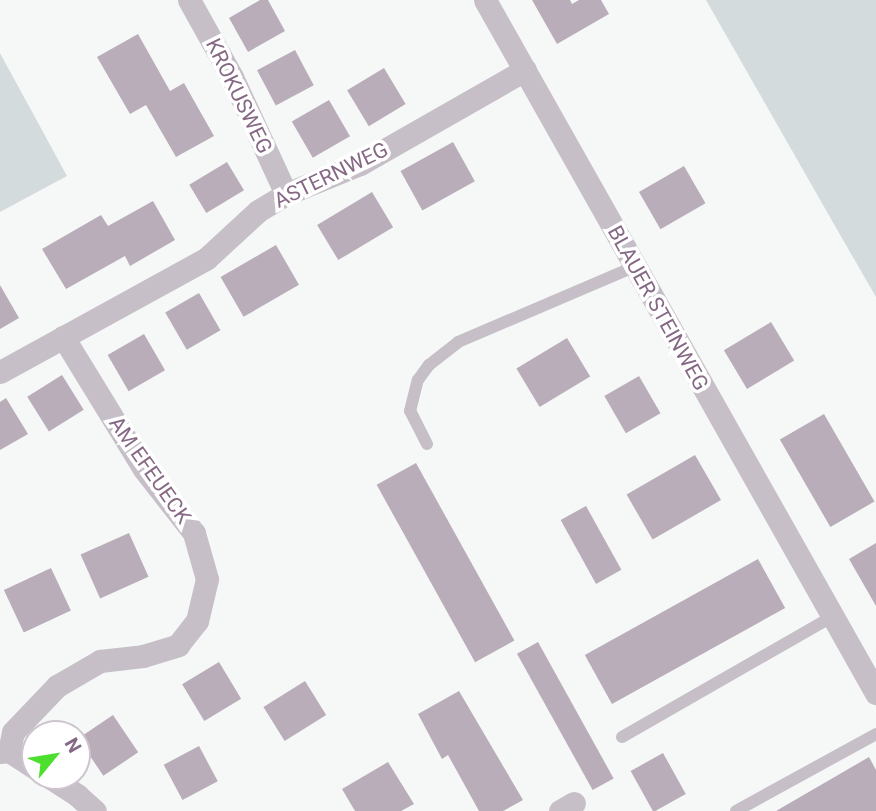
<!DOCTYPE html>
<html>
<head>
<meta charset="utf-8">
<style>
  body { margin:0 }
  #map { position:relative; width:876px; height:811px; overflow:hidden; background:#f5f8f7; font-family:Roboto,sans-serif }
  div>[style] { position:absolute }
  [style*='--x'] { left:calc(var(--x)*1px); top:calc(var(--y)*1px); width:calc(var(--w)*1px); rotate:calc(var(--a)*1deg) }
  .green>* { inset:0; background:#d4dbdd }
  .building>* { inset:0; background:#baadba; transform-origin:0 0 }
  .service>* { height:12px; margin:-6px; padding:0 6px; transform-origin:6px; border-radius:6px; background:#c7bfc7 }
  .minor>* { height:23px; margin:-11.5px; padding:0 11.5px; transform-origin:11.5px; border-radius:11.5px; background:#c7bfc7 }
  span { translate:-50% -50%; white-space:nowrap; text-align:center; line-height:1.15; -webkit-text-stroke:7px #fff; paint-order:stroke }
  .street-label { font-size:21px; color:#856884 }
  .north { position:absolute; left:21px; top:720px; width:70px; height:70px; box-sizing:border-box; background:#fff; border:2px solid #cec3ce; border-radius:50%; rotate:60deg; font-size:19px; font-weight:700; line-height:28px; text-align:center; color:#856884 }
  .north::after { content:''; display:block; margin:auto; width:24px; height:32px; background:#4ddf2e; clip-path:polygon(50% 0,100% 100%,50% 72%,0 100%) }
</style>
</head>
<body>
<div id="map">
  <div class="green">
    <div style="clip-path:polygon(706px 0,876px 0,876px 297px,831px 219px)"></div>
    <div style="clip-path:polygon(0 53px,67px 176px,0 212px)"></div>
  </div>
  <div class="building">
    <div style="clip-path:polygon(260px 0,268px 0,285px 31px,248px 52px,229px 18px)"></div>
    <div style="clip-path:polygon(532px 0,570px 0,572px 4px,579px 0,601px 0,609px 14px,557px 44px)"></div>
    <div style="clip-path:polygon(138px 34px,170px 91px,184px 83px,214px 136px,176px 157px,146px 105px,130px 114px,97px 57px)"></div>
    <div style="left:295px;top:50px;width:40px;height:43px;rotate:62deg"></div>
    <div style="left:384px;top:68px;width:42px;height:43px;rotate:59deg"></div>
    <div style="left:329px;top:100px;width:42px;height:43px;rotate:60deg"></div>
    <div style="left:453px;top:142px;width:45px;height:60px;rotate:61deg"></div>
    <div style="left:227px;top:162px;width:33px;height:44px;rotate:59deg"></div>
    <div style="left:684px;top:166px;width:43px;height:52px;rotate:60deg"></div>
    <div style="left:372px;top:192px;width:41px;height:64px;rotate:59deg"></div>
    <div style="clip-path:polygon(153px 201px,175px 240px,130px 266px,125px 256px,66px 289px,42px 249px,101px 215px,108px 226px)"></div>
    <div style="left:276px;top:245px;width:46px;height:64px;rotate:60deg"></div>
    <div style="clip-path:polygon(0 285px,19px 318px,0 329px)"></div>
    <div style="left:199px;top:293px;width:43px;height:39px;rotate:60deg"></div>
    <div style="left:771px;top:322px;width:45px;height:55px;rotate:59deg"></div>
    <div style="left:144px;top:334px;width:42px;height:42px;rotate:60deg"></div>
    <div style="left:567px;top:338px;width:45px;height:59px;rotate:59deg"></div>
    <div style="left:62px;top:375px;width:41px;height:41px;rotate:58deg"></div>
    <div style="left:639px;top:376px;width:43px;height:40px;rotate:60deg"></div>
    <div style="clip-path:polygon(6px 398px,28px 434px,0 450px,0 402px)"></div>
    <div style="left:824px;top:414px;width:101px;height:51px;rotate:60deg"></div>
    <div style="left:695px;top:455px;width:52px;height:79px;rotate:60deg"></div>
    <div style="left:416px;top:463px;width:203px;height:45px;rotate:61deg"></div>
    <div style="left:586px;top:506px;width:73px;height:29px;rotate:61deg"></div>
    <div style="left:129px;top:533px;width:48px;height:53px;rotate:66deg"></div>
    <div style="clip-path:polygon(876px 543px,876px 606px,849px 559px)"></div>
    <div style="left:758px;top:559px;width:56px;height:198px;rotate:61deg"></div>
    <div style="left:51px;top:568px;width:47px;height:52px;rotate:65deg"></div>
    <div style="left:538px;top:642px;width:156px;height:24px;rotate:61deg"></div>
    <div style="left:219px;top:662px;width:43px;height:43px;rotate:59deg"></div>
    <div style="left:305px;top:681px;width:40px;height:49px;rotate:58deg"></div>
    <div style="clip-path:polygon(459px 691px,523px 800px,503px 811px,479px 811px,448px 755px,442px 759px,418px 714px)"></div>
    <div style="left:113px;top:715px;width:45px;height:42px;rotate:56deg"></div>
    <div style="left:199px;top:746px;width:40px;height:40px;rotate:62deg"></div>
    <div style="left:663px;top:753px;width:47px;height:37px;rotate:61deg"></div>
    <div style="clip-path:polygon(869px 757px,876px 770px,876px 811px,776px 811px)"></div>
    <div style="clip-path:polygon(388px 762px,414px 804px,401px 811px,355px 811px,342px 789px)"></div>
  </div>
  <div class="service">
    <div style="--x:427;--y:444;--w:37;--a:-117"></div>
    <div style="--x:410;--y:411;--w:32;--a:-76"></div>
    <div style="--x:418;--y:380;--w:19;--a:-54"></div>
    <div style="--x:429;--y:365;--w:37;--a:-38"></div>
    <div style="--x:458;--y:342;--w:191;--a:-23.1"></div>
    <div style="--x:622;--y:737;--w:243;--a:-29.8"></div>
    <div style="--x:736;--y:811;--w:160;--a:-28.8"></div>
  </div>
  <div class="minor">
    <div style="--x:189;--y:0;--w:88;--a:60.8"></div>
    <div style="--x:232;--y:77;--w:129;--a:65.2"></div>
    <div style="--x:485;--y:0;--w:796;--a:60.57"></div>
    <div style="--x:0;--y:372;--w:236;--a:-28.8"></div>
    <div style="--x:207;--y:258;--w:69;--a:-42.7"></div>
    <div style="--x:258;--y:211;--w:33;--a:-31"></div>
    <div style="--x:286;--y:194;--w:80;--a:-22.1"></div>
    <div style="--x:360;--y:164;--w:190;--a:-29.7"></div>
    <div style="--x:9;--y:751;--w:19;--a:-78"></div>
    <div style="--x:13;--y:732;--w:64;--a:-46.3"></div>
    <div style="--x:57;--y:686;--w:50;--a:-30.2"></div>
    <div style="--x:100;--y:661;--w:43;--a:-6.6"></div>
    <div style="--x:143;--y:656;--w:37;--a:-17"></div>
    <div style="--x:178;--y:645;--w:31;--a:-52"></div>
    <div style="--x:197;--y:621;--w:43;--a:-76.6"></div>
    <div style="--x:207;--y:579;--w:48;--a:-105.8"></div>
    <div style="--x:194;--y:533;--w:81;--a:-128"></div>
    <div style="--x:144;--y:469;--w:155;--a:-121.5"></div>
    <div style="--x:0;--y:752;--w:9;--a:-6"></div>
    <div style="--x:9;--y:751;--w:31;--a:33"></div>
    <div style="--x:48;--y:776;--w:35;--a:33"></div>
    <div style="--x:77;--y:795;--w:24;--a:42"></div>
    <div style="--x:560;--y:811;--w:16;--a:-30"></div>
  </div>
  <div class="street-label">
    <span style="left:239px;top:96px;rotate:64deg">KROKUSWEG</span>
    <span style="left:331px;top:175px;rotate:-26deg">ASTERNWEG</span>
    <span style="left:658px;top:308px;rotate:61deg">BLAUER STEINWEG</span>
    <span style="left:150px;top:470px;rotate:55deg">AM EFEUECK</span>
  </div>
  <div class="north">N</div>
</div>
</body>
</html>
